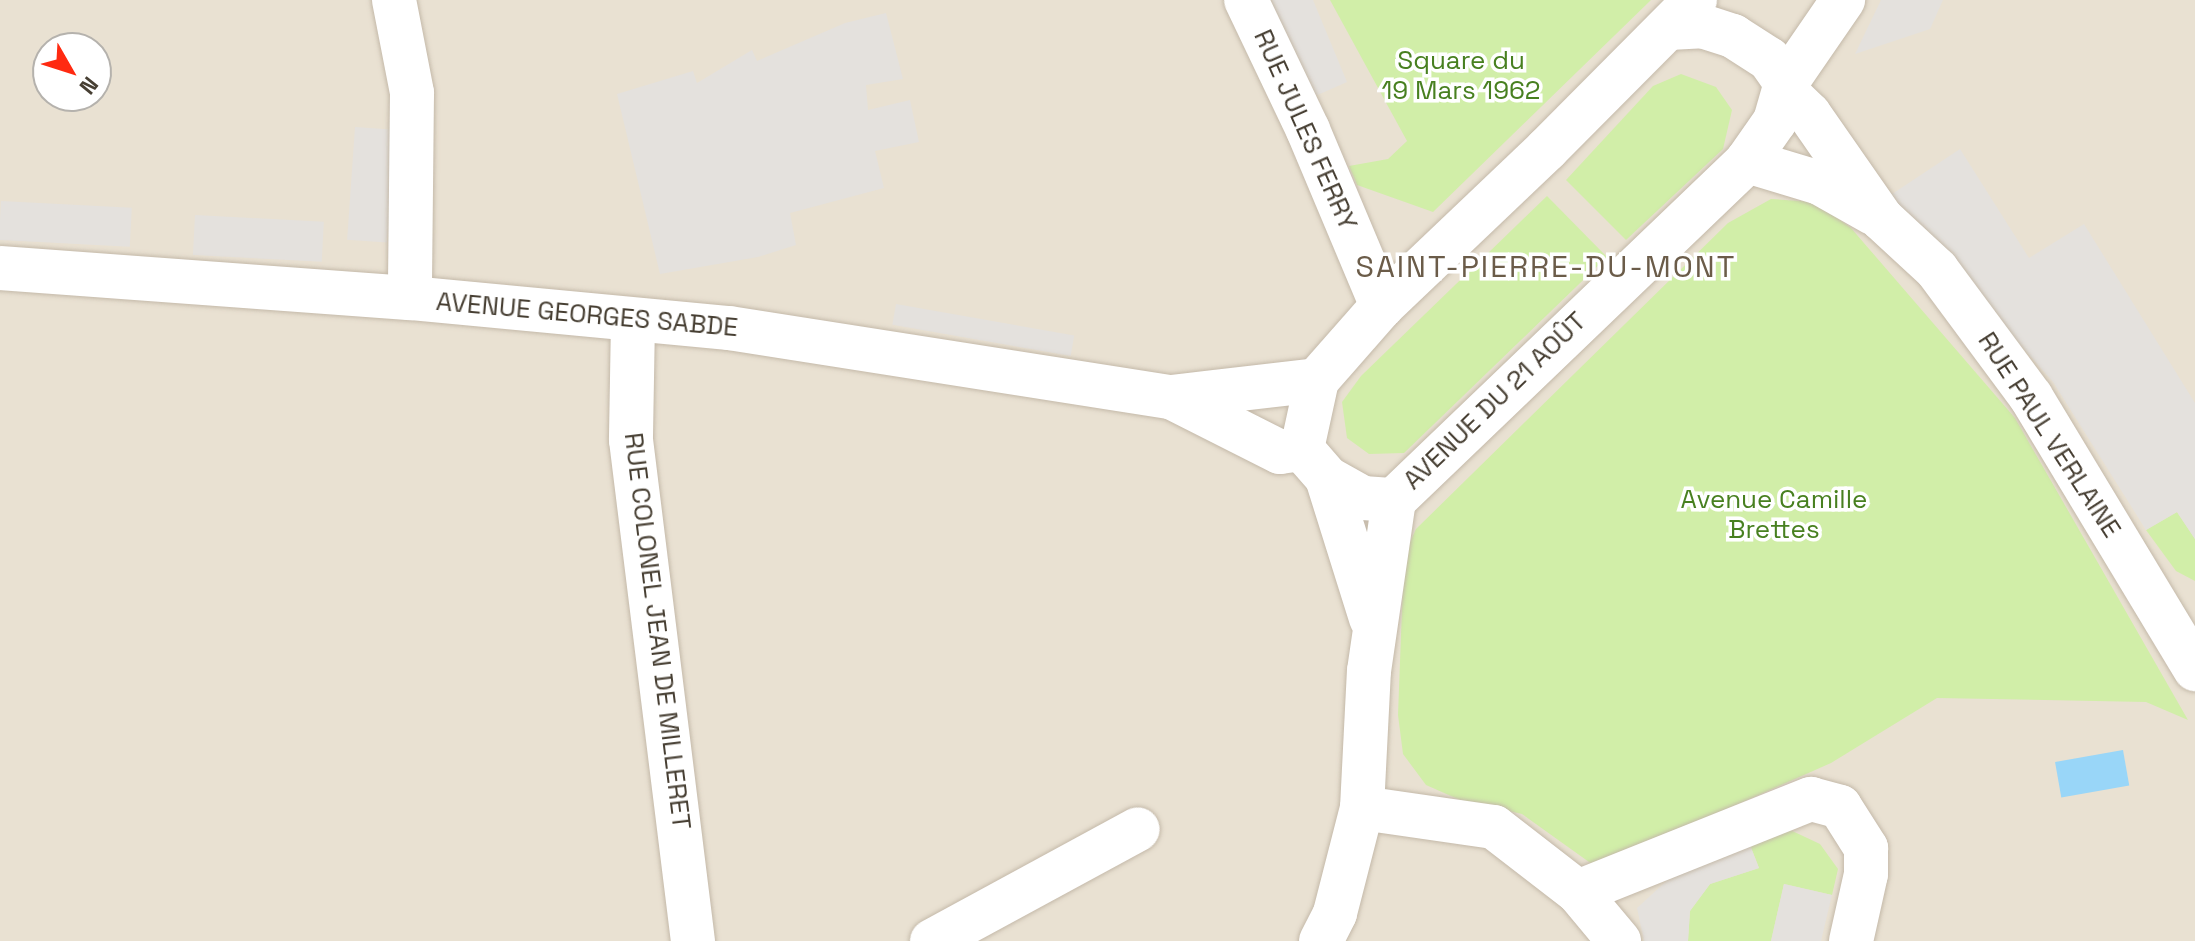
<!DOCTYPE html>
<html>
<head>
<meta charset="utf-8">
<style>
  body { margin:0 }
  #map { position:relative; width:2195px; height:941px; overflow:hidden; background:#f4efe4; font-family:"Space Grotesk",sans-serif }
  div>[style] { position:absolute }
  [style*='--x'] { left:calc(var(--x)*1px); top:calc(var(--y)*1px); width:calc(var(--w)*1px); rotate:calc(var(--a)*1deg) }
  .residential>* { inset:0; background:#e9e1d2 }
  .green>* { inset:0; background:#d1eea8 }
  .parking>* { inset:0; background:#e4e1dd; transform-origin:0 0 }
  .water>* { inset:0; background:#99d6f8; transform-origin:0 0 }
  .roads { filter:drop-shadow(0 0 2px #c4b9a9) drop-shadow(0 0 2px #c4b9a9) }
  .minor>* { height:44px; margin:-22px; padding:0 22px; transform-origin:22px; border-radius:22px; background:#fff }
  .tertiary>* { height:44px; margin:-22px; padding:0 22px; transform-origin:22px; border-radius:22px; background:#fff }
  span { translate:-50% -50%; white-space:nowrap; text-align:center; line-height:1.15; -webkit-text-stroke:7px #fff; paint-order:stroke }
  .park-label { font-size:26px; color:#488020 }
  .street-label { font-size:26px; color:#473f33 }
  .quarter-label { font-size:30px; color:#6b5c49; letter-spacing:2px }
  .north { position:absolute; left:32px; top:32px; width:80px; height:80px; box-sizing:border-box; background:#fff; border:2px solid #b5b2ad; border-radius:50%; rotate:129deg; font-size:22px; font-weight:700; line-height:32px; text-align:center; color:#473f33 }
  .north::after { content:''; display:block; margin:auto; width:28px; height:36px; background:#ff2a11; clip-path:polygon(50% 0,100% 100%,50% 72%,0 100%) }
</style>
</head>
<body>
<div id="map">
  <div class="residential">
    <div style="clip-path:polygon(evenodd,0 0,2195px 0,2195px 941px,0 941px,0 0,48px 48px,96px 48px,96px 96px,48px 96px,48px 48px)"></div>
  </div>
  <div class="green">
    <div style="clip-path:polygon(1330px 0,1651px 0,1433px 212px,1357px 185px,1349px 166px,1388px 159px,1407px 141px)"></div>
    <div style="clip-path:polygon(1681px 74px,1716px 87px,1732px 110px,1723px 149px,1626px 240px,1566px 180px,1653px 86px)"></div>
    <div style="clip-path:polygon(1547px 196px,1607px 257px,1404px 453px,1369px 454px,1347px 438px,1342px 402px,1361px 376px)"></div>
    <div style="clip-path:polygon(1771px 199px,1815px 202px,1851px 228px,2015px 418px,2188px 720px,2146px 702px,1937px 698px,1831px 763px,1596px 867px,1522px 814px,1460px 800px,1426px 785px,1403px 754px,1398px 715px,1404px 555px,1416px 529px,1728px 223px)"></div>
    <div style="clip-path:polygon(2177px 512px,2195px 539px,2195px 581px,2176px 571px,2146px 530px)"></div>
    <div style="clip-path:polygon(1788px 829px,1820px 844px,1838px 869px,1832px 895px,1784px 884px,1771px 941px,1688px 941px,1690px 911px,1710px 884px,1759px 868px,1750px 845px)"></div>
  </div>
  <div class="parking">
    <div style="clip-path:polygon(1271px 0,1313px 0,1347px 82px,1313px 97px)"></div>
    <div style="clip-path:polygon(1881px 0,1943px 0,1930px 29px,1855px 54px)"></div>
    <div style="clip-path:polygon(886px 13px,903px 79px,866px 85px,868px 110px,910px 100px,919px 142px,875px 151px,884px 188px,790px 213px,796px 245px,758px 257px,660px 274px,617px 94px,693px 71px,697px 83px,752px 50px,757px 61px,845px 23px)"></div>
    <div style="left:355px;top:127px;width:40px;height:113px;rotate:4deg"></div>
    <div style="clip-path:polygon(1960px 149px,2029px 258px,2084px 224px,2195px 403px,2195px 539px,2177px 512px,2146px 530px,2053px 382px,1889px 196px)"></div>
    <div style="left:1px;top:201px;width:131px;height:39px;rotate:3deg"></div>
    <div style="left:195px;top:215px;width:129px;height:40px;rotate:3deg"></div>
    <div style="left:896px;top:304px;width:181px;height:21px;rotate:10deg"></div>
    <div style="clip-path:polygon(1750px 845px,1759px 868px,1710px 884px,1690px 911px,1688px 941px,1644px 941px,1637px 908px,1673px 875px)"></div>
    <div style="clip-path:polygon(1784px 884px,1832px 895px,1821px 941px,1771px 941px)"></div>
  </div>
  <div class="water">
    <div style="left:2123px;top:750px;width:36px;height:69px;rotate:80deg"></div>
  </div>
  <div class="roads">
    <div class="minor">
      <div style="--x:394;--y:0;--w:95;--a:79"></div>
      <div style="--x:412;--y:93;--w:205;--a:90.6"></div>
      <div style="--x:1784;--y:90;--w:35;--a:44"></div>
      <div style="--x:1809;--y:114;--w:128;--a:55.2"></div>
      <div style="--x:1882;--y:219;--w:75;--a:42.8"></div>
      <div style="--x:1937;--y:270;--w:158;--a:53.5"></div>
      <div style="--x:2031;--y:397;--w:318;--a:58.9"></div>
      <div style="--x:1747;--y:161;--w:76;--a:16.8"></div>
      <div style="--x:1820;--y:183;--w:61;--a:29.5"></div>
      <div style="--x:633;--y:321;--w:119;--a:91"></div>
      <div style="--x:631;--y:440;--w:505;--a:82.95"></div>
      <div style="--x:1362;--y:808;--w:133;--a:8.2"></div>
      <div style="--x:1494;--y:827;--w:106;--a:37.7"></div>
      <div style="--x:1578;--y:892;--w:64;--a:50.1"></div>
      <div style="--x:1578;--y:892;--w:251;--a:-21.8"></div>
      <div style="--x:1811;--y:799;--w:30;--a:15"></div>
      <div style="--x:1840;--y:807;--w:49;--a:57.6"></div>
      <div style="--x:1866;--y:848;--w:26;--a:90"></div>
      <div style="--x:1866;--y:874;--w:69;--a:102.6"></div>
      <div style="--x:932;--y:941;--w:234;--a:-28.5"></div>
    </div>
    <div class="tertiary">
      <div style="--x:1246;--y:0;--w:144;--a:64.5"></div>
      <div style="--x:1308;--y:130;--w:191;--a:67.2"></div>
      <div style="--x:1695;--y:0;--w:210;--a:134.8"></div>
      <div style="--x:1547;--y:149;--w:228;--a:136.4"></div>
      <div style="--x:1382;--y:306;--w:98;--a:131.3"></div>
      <div style="--x:1317;--y:380;--w:71;--a:102.3"></div>
      <div style="--x:1302;--y:449;--w:38;--a:49"></div>
      <div style="--x:1327;--y:478;--w:41;--a:29.1"></div>
      <div style="--x:1363;--y:498;--w:31;--a:4"></div>
      <div style="--x:1394;--y:500;--w:489;--a:-43.8"></div>
      <div style="--x:1747;--y:161;--w:49;--a:-55"></div>
      <div style="--x:1775;--y:121;--w:40;--a:-74"></div>
      <div style="--x:1786;--y:83;--w:101;--a:-55.5"></div>
      <div style="--x:1669;--y:28;--w:33;--a:-3"></div>
      <div style="--x:1702;--y:26;--w:33;--a:18"></div>
      <div style="--x:1733;--y:36;--w:43;--a:32.6"></div>
      <div style="--x:1769;--y:59;--w:29;--a:55"></div>
      <div style="--x:0;--y:268;--w:411;--a:4.2"></div>
      <div style="--x:410;--y:298;--w:320;--a:5.4"></div>
      <div style="--x:729;--y:328;--w:447;--a:8.9"></div>
      <div style="--x:1171;--y:397;--w:147;--a:-6.6"></div>
      <div style="--x:1171;--y:397;--w:122;--a:26.8"></div>
      <div style="--x:1280;--y:452;--w:22;--a:-8"></div>
      <div style="--x:1327;--y:478;--w:147;--a:72.6"></div>
      <div style="--x:1321;--y:941;--w:31;--a:-63"></div>
      <div style="--x:1335;--y:913;--w:108;--a:-75.6"></div>
      <div style="--x:1362;--y:808;--w:137;--a:-87.1"></div>
      <div style="--x:1369;--y:671;--w:173;--a:-81.7"></div>
    </div>
  </div>
  <div class="park-label">
    <span style="left:1461px;top:76px">Square du<br>19 Mars 1962</span>
    <span style="left:1774px;top:515px">Avenue Camille<br>Brettes</span>
  </div>
  <div class="street-label">
    <span style="left:1305px;top:130px;rotate:66deg">RUE JULES FERRY</span>
    <span style="left:587px;top:315px;rotate:5deg">AVENUE GEORGES SABDE</span>
    <span style="left:1495px;top:401px;rotate:-44deg">AVENUE DU 21 AOÛT</span>
    <span style="left:2049px;top:435px;rotate:57deg">RUE PAUL VERLAINE</span>
    <span style="left:657px;top:631px;rotate:83deg">RUE COLONEL JEAN DE MILLERET</span>
  </div>
  <div class="quarter-label">
    <span style="left:1546px;top:267px">SAINT-PIERRE-DU-MONT</span>
  </div>
  <div class="north">N</div>
</div>
</body>
</html>
